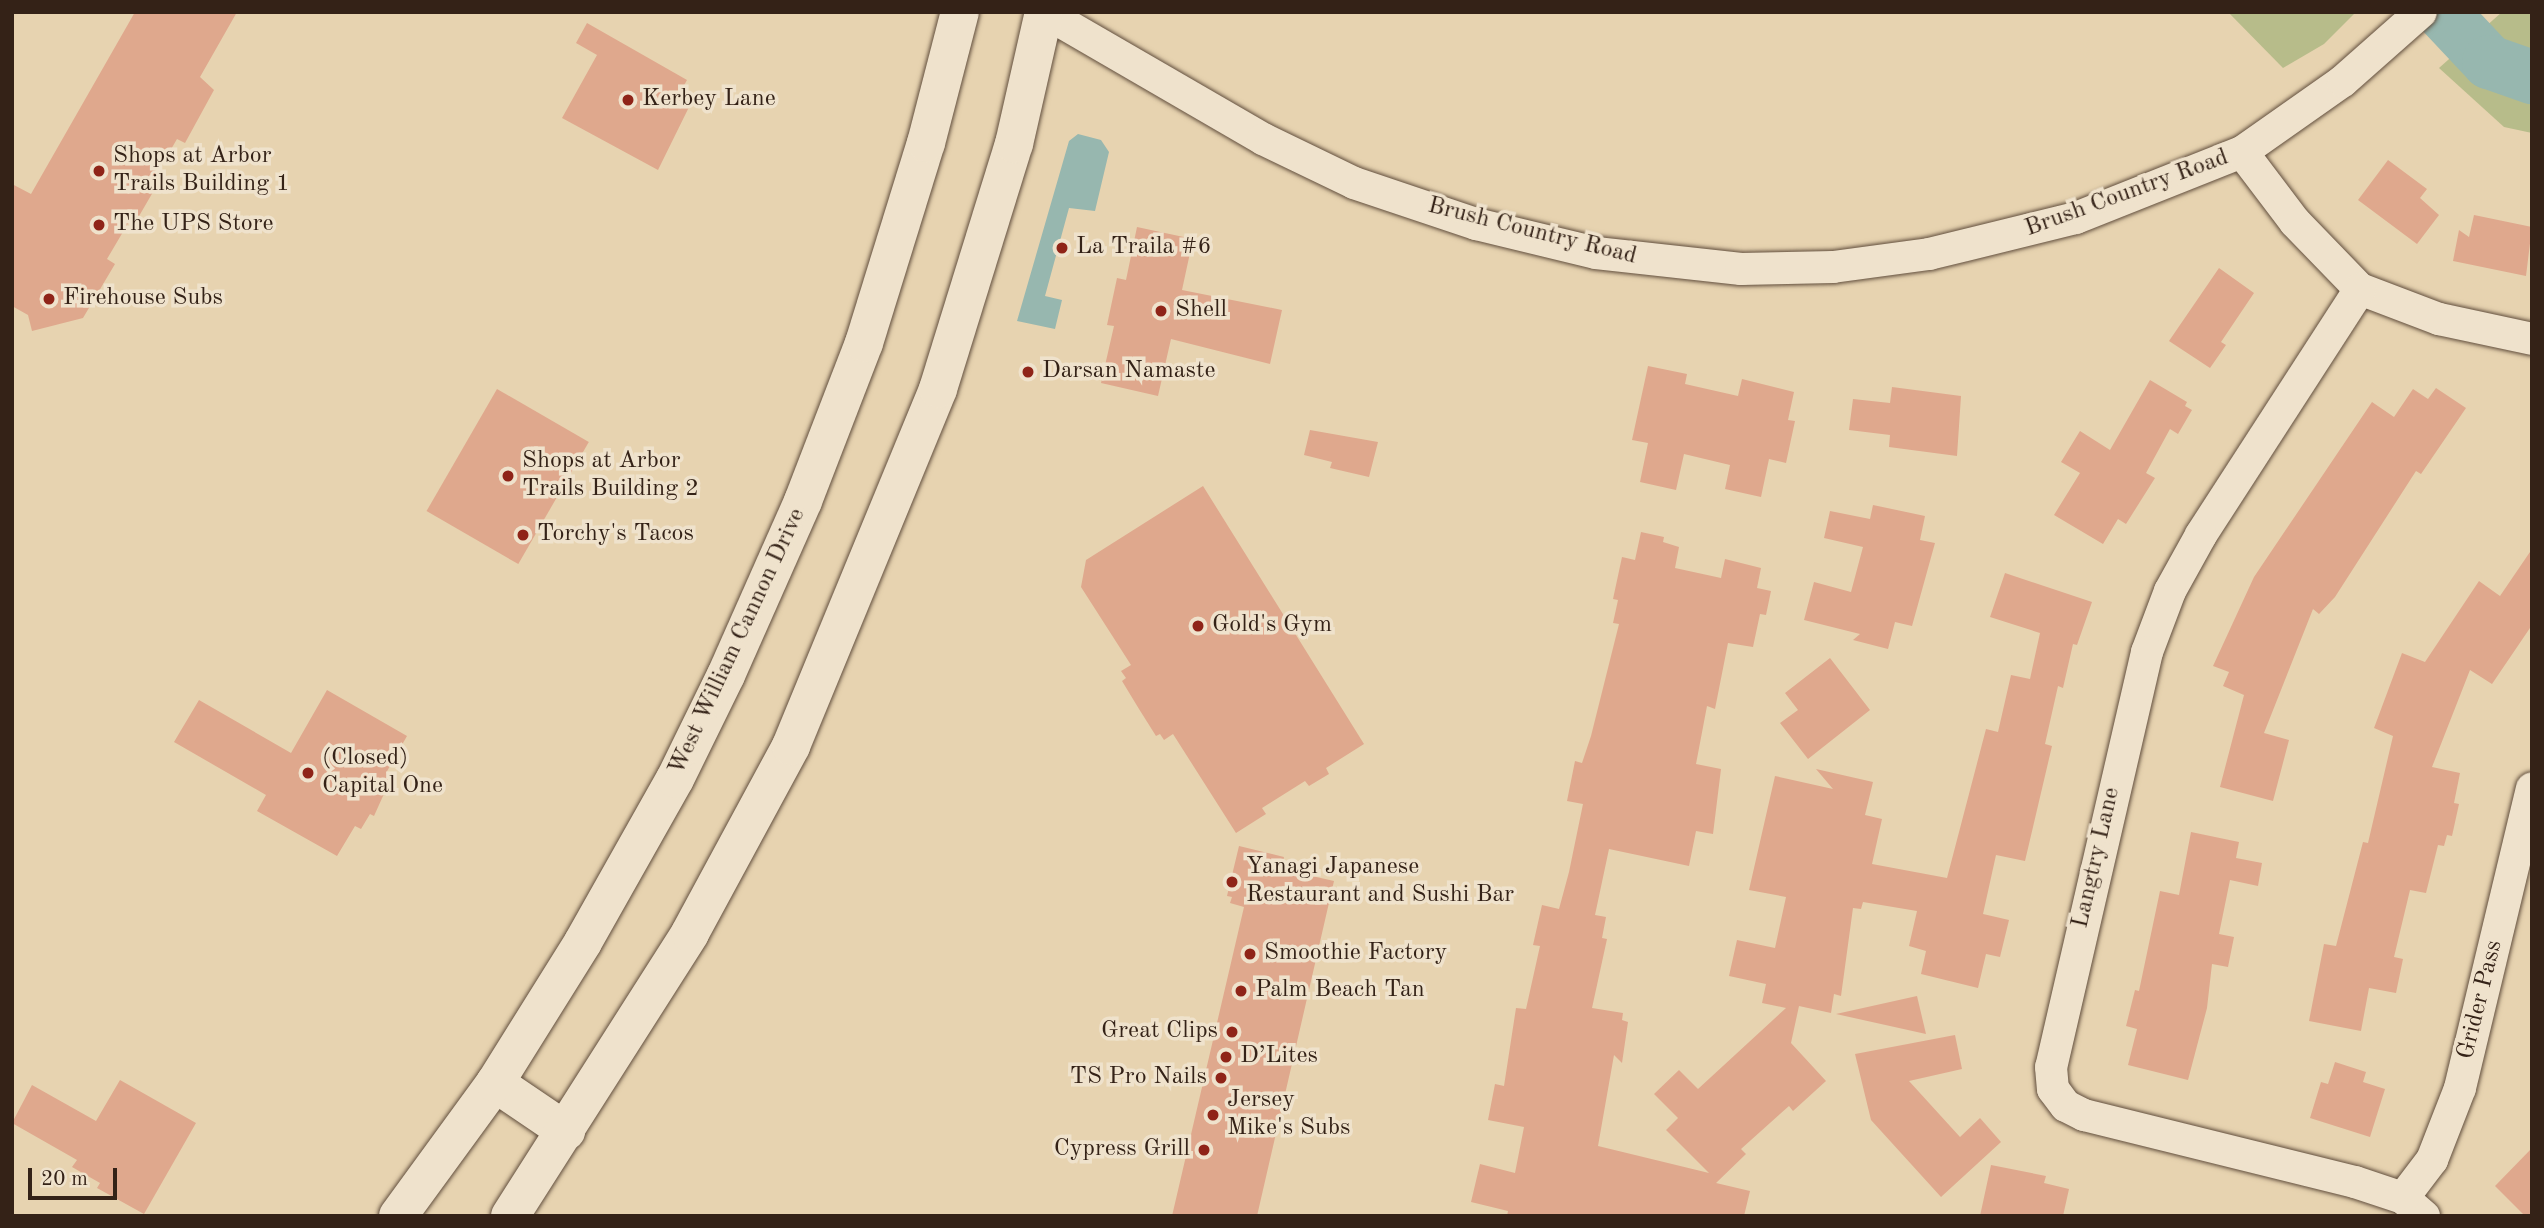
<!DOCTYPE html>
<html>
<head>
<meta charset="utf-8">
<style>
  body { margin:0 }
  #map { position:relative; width:2544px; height:1228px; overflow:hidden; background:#e7d3b0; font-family:"Old Standard TT",serif }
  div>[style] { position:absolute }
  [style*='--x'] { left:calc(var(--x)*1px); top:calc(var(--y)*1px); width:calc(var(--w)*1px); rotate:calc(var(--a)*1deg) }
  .green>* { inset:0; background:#b7bc8a }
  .water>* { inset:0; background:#97b7af }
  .river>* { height:54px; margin:-27px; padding:0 27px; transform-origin:27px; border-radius:27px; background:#97b7af }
  .building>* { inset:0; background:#dfa88d; transform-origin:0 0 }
  .roads { filter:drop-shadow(0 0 2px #614e3d) drop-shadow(0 0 2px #614e3d) }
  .minor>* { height:32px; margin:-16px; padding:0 16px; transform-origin:16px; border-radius:16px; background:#efe2cc }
  .secondary>* { height:38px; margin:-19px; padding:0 19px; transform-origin:19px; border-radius:19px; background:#efe2cc }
  .dots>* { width:19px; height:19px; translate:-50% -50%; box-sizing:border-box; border:4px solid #efe2cc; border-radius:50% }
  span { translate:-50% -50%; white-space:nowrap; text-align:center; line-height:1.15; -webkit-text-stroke:7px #efe2cc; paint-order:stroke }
  .poi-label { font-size:24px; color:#342217 }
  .left { translate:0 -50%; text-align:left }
  .right { translate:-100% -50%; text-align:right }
  .street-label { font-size:24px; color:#342217 }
  .frame { position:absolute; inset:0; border:14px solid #342217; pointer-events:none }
  .scale { position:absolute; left:28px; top:1168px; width:89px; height:32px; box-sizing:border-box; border:4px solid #342217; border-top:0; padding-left:9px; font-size:21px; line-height:24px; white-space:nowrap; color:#342217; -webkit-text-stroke:5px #efe2cc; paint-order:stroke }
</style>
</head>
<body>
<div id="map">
  <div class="green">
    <div style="clip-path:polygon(2228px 12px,2356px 12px,2324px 44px,2283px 68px)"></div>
    <div style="clip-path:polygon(2502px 12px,2532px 12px,2532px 133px,2504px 127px,2439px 68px)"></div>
  </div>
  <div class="water">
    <div style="clip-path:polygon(1078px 134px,1101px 140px,1109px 152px,1095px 211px,1069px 208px,1045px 296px,1062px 300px,1055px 329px,1017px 321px,1069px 141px)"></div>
  </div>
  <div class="river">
    <div style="--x:2442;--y:12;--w:69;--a:46.8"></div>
    <div style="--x:2489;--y:62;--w:46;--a:19.2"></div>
  </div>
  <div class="building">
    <div style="clip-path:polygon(135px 12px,237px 12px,200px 77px,214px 90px,185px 143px,177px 139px,148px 189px,153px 192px,135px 223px,130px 220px,107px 259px,115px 264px,83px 318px,32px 331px,28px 315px,12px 306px,12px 184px,31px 194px)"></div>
    <div style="clip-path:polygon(587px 23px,687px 80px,678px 96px,691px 103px,658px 170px,562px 118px,597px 55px,576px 43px)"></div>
    <div style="clip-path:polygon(2388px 160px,2427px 189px,2420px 198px,2439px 215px,2417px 244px,2358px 200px)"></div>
    <div style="clip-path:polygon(2474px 215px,2532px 227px,2526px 276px,2453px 261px,2459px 230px,2469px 237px)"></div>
    <div style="clip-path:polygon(1137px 227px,1193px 239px,1182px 290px,1282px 310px,1270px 364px,1171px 339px,1158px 396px,1101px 383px,1114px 326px,1107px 325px,1117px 278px,1126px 280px)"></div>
    <div style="clip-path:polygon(2219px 268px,2254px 293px,2221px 342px,2226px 345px,2210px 368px,2169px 341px)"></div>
    <div style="clip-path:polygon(1648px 366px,1687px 374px,1685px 384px,1738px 396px,1742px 379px,1794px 392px,1788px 420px,1795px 421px,1786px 463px,1769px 459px,1761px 497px,1725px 489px,1730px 465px,1684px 454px,1676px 490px,1640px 482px,1648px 443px,1632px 440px)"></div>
    <div style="clip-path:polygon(2150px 380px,2187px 402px,2185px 406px,2192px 410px,2178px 434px,2170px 429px,2146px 473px,2155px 478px,2126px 524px,2118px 519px,2103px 544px,2054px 515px,2080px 473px,2061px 462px,2080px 431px,2110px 450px)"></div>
    <div style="clip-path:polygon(1892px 387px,1961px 396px,1957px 456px,1889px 447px,1890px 435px,1849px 430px,1853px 399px,1890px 403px)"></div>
    <div style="clip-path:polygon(2436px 388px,2466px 408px,2421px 474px,2416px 471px,2335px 597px,2319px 614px,2313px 609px,2264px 733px,2289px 740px,2273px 801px,2220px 787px,2244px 695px,2223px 686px,2229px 672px,2213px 666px,2254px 577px,2372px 402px,2394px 417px,2413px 389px,2428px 399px)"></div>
    <div style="left:497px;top:389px;width:106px;height:141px;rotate:30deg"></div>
    <div style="clip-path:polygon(1310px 430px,1378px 442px,1369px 477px,1330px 468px,1332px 462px,1304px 455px)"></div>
    <div style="clip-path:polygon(1203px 486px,1364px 744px,1326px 768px,1329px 774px,1309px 786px,1305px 781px,1262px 808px,1266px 814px,1236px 833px,1173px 734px,1164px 740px,1160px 734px,1156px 736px,1139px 709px,1122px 681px,1126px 678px,1121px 671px,1131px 665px,1081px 587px,1086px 560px)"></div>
    <div style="clip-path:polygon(1873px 505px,1925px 516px,1920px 540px,1935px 543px,1912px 626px,1895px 622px,1888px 649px,1853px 640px,1860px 634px,1804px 620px,1814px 582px,1851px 592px,1863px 547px,1824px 538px,1830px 511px,1870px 519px)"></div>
    <div style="clip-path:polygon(1641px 532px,1664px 537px,1663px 542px,1679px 547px,1675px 568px,1721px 578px,1725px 559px,1761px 568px,1757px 588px,1771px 591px,1766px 615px,1760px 614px,1753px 647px,1728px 643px,1715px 709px,1707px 706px,1696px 764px,1721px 769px,1713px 834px,1696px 831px,1689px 866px,1609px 849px,1595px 915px,1606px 917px,1602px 938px,1607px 939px,1592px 1008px,1623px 1013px,1622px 1020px,1628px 1022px,1622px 1063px,1614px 1055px,1598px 1146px,1709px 1173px,1666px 1130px,1678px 1118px,1654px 1094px,1679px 1070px,1698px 1089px,1786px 1008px,1762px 1003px,1766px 984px,1729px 976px,1737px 940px,1775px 948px,1786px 897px,1749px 890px,1775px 776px,1833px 789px,1816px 769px,1873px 782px,1865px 815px,1882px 819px,1872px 864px,1947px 878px,1986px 729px,1998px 732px,2011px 675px,2030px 679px,2040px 633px,1990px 617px,2005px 573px,2092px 602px,2077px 645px,2073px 644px,2063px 688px,2058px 686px,2045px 744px,2052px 746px,2025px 861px,1996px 855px,1983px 914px,2009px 920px,2000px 957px,1986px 954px,1978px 988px,1921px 974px,1926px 951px,1909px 946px,1917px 911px,1863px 902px,1861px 909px,1853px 908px,1841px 996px,1834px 994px,1831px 1013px,1799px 1006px,1791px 1043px,1826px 1081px,1793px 1111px,1789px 1106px,1741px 1149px,1746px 1154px,1716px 1183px,1750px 1191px,1744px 1216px,1507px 1216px,1508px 1211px,1471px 1202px,1480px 1164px,1515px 1173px,1524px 1127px,1488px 1120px,1495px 1084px,1504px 1086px,1516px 1008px,1526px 1009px,1540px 946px,1533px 945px,1542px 905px,1559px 909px,1569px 872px,1583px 804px,1567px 801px,1575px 761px,1582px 763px,1591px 736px,1619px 624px,1613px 623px,1618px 600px,1613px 599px,1622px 557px,1635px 560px)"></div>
    <div style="clip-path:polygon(2532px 549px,2532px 625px,2492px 684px,2470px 670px,2432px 767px,2460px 773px,2454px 803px,2459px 804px,2452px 836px,2447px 835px,2444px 846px,2438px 845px,2426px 893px,2410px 890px,2394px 957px,2403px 959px,2396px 993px,2369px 988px,2361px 1031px,2309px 1021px,2324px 944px,2336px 946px,2363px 842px,2368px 843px,2393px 736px,2374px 728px,2402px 653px,2425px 662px,2479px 581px,2500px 596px)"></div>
    <div style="clip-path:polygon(1830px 658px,1870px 710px,1808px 759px,1780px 723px,1798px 710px,1785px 693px)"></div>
    <div style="clip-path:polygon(327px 690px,407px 736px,386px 773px,392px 776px,374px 816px,370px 814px,361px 829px,355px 826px,337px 856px,257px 811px,266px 795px,174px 742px,199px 700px,291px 753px)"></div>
    <div style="clip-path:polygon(2191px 832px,2239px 842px,2236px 858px,2262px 863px,2258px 886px,2230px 880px,2219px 934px,2234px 937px,2228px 967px,2212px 964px,2207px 1008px,2188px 1080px,2128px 1065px,2137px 1029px,2126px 1026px,2135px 990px,2139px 991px,2160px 891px,2179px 895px)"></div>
    <div style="clip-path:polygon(1239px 846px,1284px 857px,1281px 869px,1334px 881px,1257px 1216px,1172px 1216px,1244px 907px,1230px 903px,1232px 897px,1227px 896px)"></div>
    <div style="clip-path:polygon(1917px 996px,1926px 1034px,1836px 1014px)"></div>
    <div style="clip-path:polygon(1955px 1035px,1962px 1069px,1909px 1081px,1960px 1137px,1980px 1118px,2001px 1142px,1941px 1197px,1871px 1120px,1855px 1054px)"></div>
    <div style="clip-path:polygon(2335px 1062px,2366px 1072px,2363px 1082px,2385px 1089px,2370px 1137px,2310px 1118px,2321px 1082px,2328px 1084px)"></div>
    <div style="clip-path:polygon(120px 1080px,196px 1123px,144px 1214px,97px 1188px,100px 1183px,72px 1167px,77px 1160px,12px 1123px,32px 1085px,96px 1121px)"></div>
    <div style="clip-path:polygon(2532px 1148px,2532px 1216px,2525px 1216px,2495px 1186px)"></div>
    <div style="clip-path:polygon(1991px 1165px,2046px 1176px,2044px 1183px,2069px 1189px,2063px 1216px,1980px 1216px)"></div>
  </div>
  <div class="roads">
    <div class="minor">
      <div style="--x:1044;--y:12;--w:253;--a:30.1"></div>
      <div style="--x:1263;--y:139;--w:101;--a:25.8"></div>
      <div style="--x:1354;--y:183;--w:129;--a:18.6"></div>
      <div style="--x:1476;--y:224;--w:123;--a:13.6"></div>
      <div style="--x:1596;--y:253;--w:146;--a:6.3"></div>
      <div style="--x:1741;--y:269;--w:92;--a:-1.2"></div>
      <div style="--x:1833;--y:267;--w:97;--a:-7.7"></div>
      <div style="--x:1929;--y:254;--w:151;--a:-13.8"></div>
      <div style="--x:2076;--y:218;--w:179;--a:-21.7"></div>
      <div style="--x:2242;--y:152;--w:123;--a:-35.1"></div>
      <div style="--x:2343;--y:81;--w:104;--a:-41.5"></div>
      <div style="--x:2242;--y:152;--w:88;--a:52.9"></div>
      <div style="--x:2295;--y:222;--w:93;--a:45.9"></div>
      <div style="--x:2360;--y:289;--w:85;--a:20.8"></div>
      <div style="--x:2439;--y:319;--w:95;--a:12.1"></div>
      <div style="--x:2360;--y:289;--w:293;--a:122.9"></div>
      <div style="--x:2201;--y:535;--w:64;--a:119"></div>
      <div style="--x:2170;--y:591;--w:65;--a:110.7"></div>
      <div style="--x:2147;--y:652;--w:426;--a:103"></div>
      <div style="--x:2051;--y:1067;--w:22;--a:85"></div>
      <div style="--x:2053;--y:1089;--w:21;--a:53"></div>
      <div style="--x:2066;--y:1106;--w:20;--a:27"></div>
      <div style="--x:2084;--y:1115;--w:279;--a:13.9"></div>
      <div style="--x:2355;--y:1182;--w:51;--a:18.4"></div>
      <div style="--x:2403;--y:1198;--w:28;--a:41"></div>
      <div style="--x:2403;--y:1198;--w:48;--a:-52.7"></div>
      <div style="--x:2432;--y:1160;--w:77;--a:-68.7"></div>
      <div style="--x:2460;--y:1088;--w:308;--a:-76.5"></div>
    </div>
    <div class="secondary">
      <div style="--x:495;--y:1083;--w:86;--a:34.1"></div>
      <div style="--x:398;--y:1216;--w:165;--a:-53.9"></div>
      <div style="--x:495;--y:1083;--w:166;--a:-58"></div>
      <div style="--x:583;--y:942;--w:187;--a:-60.6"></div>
      <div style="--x:675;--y:779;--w:116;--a:-63.9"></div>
      <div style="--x:726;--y:675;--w:190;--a:-66.1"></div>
      <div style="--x:803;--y:501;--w:169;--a:-68.9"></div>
      <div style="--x:864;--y:343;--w:209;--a:-72.8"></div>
      <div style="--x:926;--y:143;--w:135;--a:-75.5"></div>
      <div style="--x:510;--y:1216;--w:335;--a:-57.5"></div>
      <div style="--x:690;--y:933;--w:213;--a:-61.6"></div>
      <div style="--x:791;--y:746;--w:386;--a:-67.6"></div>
      <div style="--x:938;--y:389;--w:257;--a:-72.8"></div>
      <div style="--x:1014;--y:144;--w:135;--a:-77.2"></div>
    </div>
  </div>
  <div class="dots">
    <div style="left:628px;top:100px;background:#8f2418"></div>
    <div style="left:99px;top:171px;background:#8f2418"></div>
    <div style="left:99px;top:225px;background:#8f2418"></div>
    <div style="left:1062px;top:248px;background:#8f2418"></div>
    <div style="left:49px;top:299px;background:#8f2418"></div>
    <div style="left:1161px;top:311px;background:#8f2418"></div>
    <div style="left:1028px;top:372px;background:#8f2418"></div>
    <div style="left:508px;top:476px;background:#8f2418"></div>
    <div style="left:523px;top:535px;background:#8f2418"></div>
    <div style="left:1198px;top:626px;background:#8f2418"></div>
    <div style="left:308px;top:773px;background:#8f2418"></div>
    <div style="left:1232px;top:882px;background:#8f2418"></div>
    <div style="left:1250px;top:954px;background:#8f2418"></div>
    <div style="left:1241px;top:991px;background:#8f2418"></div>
    <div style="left:1232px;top:1032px;background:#8f2418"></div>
    <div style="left:1226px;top:1057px;background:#8f2418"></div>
    <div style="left:1221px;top:1078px;background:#8f2418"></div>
    <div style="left:1213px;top:1115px;background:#8f2418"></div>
    <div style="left:1204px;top:1150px;background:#8f2418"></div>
  </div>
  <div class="poi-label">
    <span class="left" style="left:642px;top:100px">Kerbey Lane</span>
    <span class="left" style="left:113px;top:171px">Shops at Arbor<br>Trails Building 1</span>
    <span class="left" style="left:113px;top:225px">The UPS Store</span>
    <span class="left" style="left:1076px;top:248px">La Traila #6</span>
    <span class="left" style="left:63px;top:299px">Firehouse Subs</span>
    <span class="left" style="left:1175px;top:311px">Shell</span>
    <span class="left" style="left:1042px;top:372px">Darsan Namaste</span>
    <span class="left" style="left:522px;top:476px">Shops at Arbor<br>Trails Building 2</span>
    <span class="left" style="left:537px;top:535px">Torchy's Tacos</span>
    <span class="left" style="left:1212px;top:626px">Gold's Gym</span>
    <span class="left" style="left:322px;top:773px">(Closed)<br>Capital One</span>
    <span class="left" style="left:1246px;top:882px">Yanagi Japanese<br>Restaurant and Sushi Bar</span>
    <span class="left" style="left:1264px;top:954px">Smoothie Factory</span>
    <span class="left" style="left:1255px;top:991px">Palm Beach Tan</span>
    <span class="right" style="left:1218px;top:1032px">Great Clips</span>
    <span class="left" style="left:1240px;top:1057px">D’Lites</span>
    <span class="right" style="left:1207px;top:1078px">TS Pro Nails</span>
    <span class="left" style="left:1227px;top:1115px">Jersey<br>Mike's Subs</span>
    <span class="right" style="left:1190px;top:1150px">Cypress Grill</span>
  </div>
  <div class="street-label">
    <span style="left:2127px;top:194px;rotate:-20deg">Brush Country Road</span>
    <span style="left:1532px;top:232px;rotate:14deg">Brush Country Road</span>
    <span style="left:738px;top:642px;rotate:-65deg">West William Cannon Drive</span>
    <span style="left:2097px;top:858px;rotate:-77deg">Langtry Lane</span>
    <span style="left:2481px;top:1000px;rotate:-76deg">Grider Pass</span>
  </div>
  <div class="frame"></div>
  <div class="scale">20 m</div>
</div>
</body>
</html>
